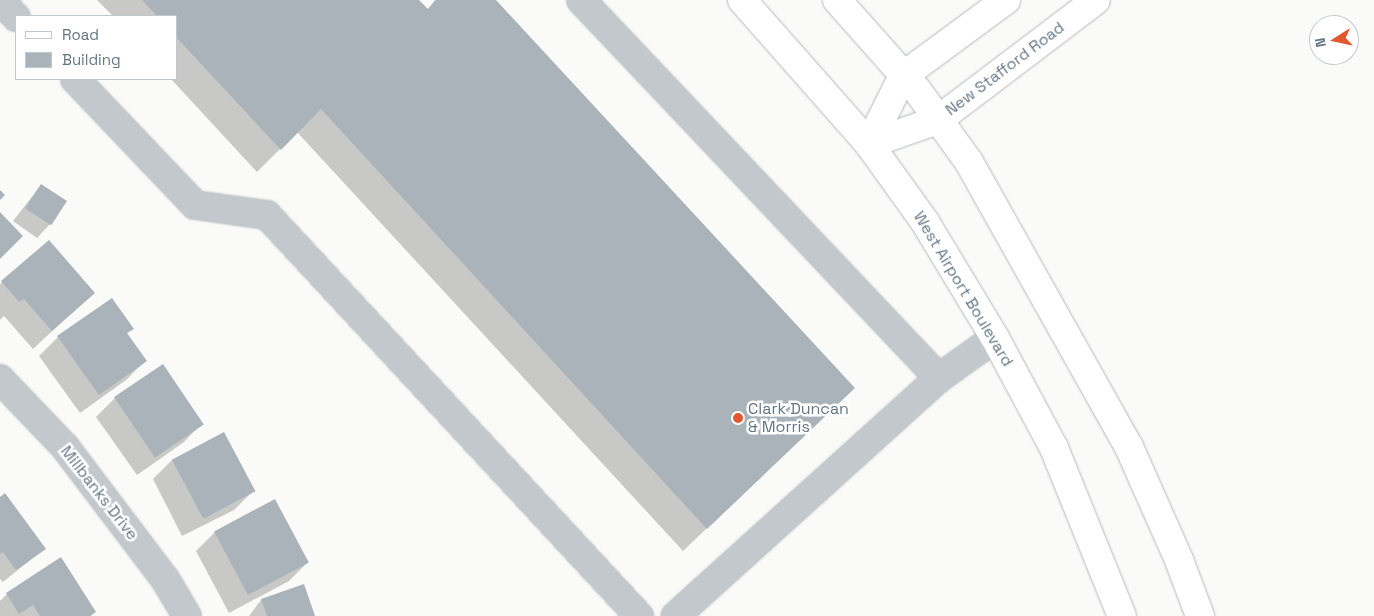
<!DOCTYPE html>
<html>
<head>
<meta charset="utf-8">
<style>
  body { margin:0 }
  #map { position:relative; width:1374px; height:616px; overflow:hidden; background:#fafaf8; font-family:"Space Grotesk",sans-serif }
  div>[style] { position:absolute }
  [style*='--x'] { left:calc(var(--x)*1px); top:calc(var(--y)*1px); width:calc(var(--w)*1px); rotate:calc(var(--a)*1deg) }
  .shadow>* { inset:0; background:#0003 }
  .building>* { inset:0; background:#aab3b9; transform-origin:0 0 }
  .roads { filter:drop-shadow(0 0 1px #b5babe) drop-shadow(0 0 1px #b5babe) }
  .minor>* { height:28px; margin:-14px; padding:0 14px; transform-origin:14px; border-radius:14px; background:#c3c8cc }
  .major>* { height:28px; margin:-14px; padding:0 14px; transform-origin:14px; border-radius:14px; background:#fff }
  .dots>* { width:14px; height:14px; translate:-50% -50%; box-sizing:border-box; border:2px solid #fff; border-radius:50% }
  span { translate:-50% -50%; white-space:nowrap; text-align:center; line-height:1.15; -webkit-text-stroke:5px #fff; paint-order:stroke }
  .street-label { font-size:16px; color:#657683 }
  .poi-label { font-size:16px; color:#657683 }
  .left { translate:0 -50%; text-align:left }
  .legend { position:absolute; left:15px; top:15px; width:162px; height:65px; box-sizing:border-box; background:#fff; border:1px solid #c1c8cd; margin:0; padding:6px 9px; list-style:none; font-size:15px; color:#657683 }
  .legend li { display:flex; align-items:center; gap:10px; height:25px }
  .legend b { width:25px; border:1px solid #c1c8cd }
  .north { position:absolute; left:1309px; top:15px; width:50px; height:50px; box-sizing:border-box; background:#fff; border:1px solid #c1c8cd; border-radius:50%; rotate:260deg; font-size:14px; font-weight:700; line-height:20px; text-align:center; color:#657683 }
  .north::after { content:''; display:block; margin:auto; width:18px; height:22px; background:#e4572e; clip-path:polygon(50% 0,100% 100%,50% 72%,0 100%) }
</style>
</head>
<body>
<div id="map">
  <div class="shadow">
    <div style="clip-path:polygon(97px 0,418px 0,427px 10px,435px 0,494px 0,854px 388px,683px 551px,297px 132px,257px 172px,171px 79px,176px 79px,176px 16px,113px 16px)"></div>
    <div style="clip-path:polygon(41px 185px,50px 224px,37px 238px,13px 221px)"></div>
    <div style="clip-path:polygon(48px 242px,93px 293px,33px 349px,4px 316px,0 320px,0 284px)"></div>
    <div style="clip-path:polygon(132px 329px,126px 334px,145px 361px,126px 380px,80px 413px,39px 356px,58px 337px)"></div>
    <div style="clip-path:polygon(115px 398px,202px 423px,184px 442px,137px 475px,96px 417px)"></div>
    <div style="clip-path:polygon(224px 433px,253px 491px,234px 510px,182px 536px,153px 479px,172px 460px)"></div>
    <div style="clip-path:polygon(0 498px,44px 549px,3px 582px,0 579px)"></div>
    <div style="clip-path:polygon(215px 532px,308px 562px,289px 581px,229px 613px,196px 551px)"></div>
    <div style="clip-path:polygon(61px 559px,94px 612px,91px 616px,0 616px,0 601px,7px 594px)"></div>
    <div style="clip-path:polygon(261px 600px,314px 616px,249px 616px)"></div>
  </div>
  <div class="building">
    <div style="clip-path:polygon(142px 0,419px 0,428px 9px,436px 0,496px 0,855px 388px,707px 529px,321px 109px,281px 150px,176px 37px,176px 16px,157px 16px)"></div>
    <div style="left:41px;top:184px;width:31px;height:29px;rotate:33deg"></div>
    <div style="clip-path:polygon(0 190px,5px 195px,0 200px)"></div>
    <div style="clip-path:polygon(0 212px,23px 236px,0 259px)"></div>
    <div style="clip-path:polygon(49px 240px,95px 293px,52px 331px,24px 299px,19px 302px,1px 281px)"></div>
    <div style="clip-path:polygon(112px 298px,134px 329px,127px 333px,147px 361px,99px 395px,57px 336px)"></div>
    <div style="left:163px;top:364px;width:73px;height:59px;rotate:56deg"></div>
    <div style="left:224px;top:432px;width:67px;height:59px;rotate:62deg"></div>
    <div style="clip-path:polygon(5px 493px,46px 549px,16px 570px,3px 552px,0 554px,0 497px)"></div>
    <div style="left:275px;top:499px;width:72px;height:69px;rotate:62deg"></div>
    <div style="clip-path:polygon(61px 557px,96px 612px,90px 616px,40px 616px,33px 605px,19px 614px,6px 593px)"></div>
    <div style="clip-path:polygon(304px 584px,315px 616px,267px 616px,261px 599px)"></div>
  </div>
  <div class="roads">
    <div class="minor">
      <div style="--x:0;--y:0;--w:23;--a:47"></div>
      <div style="--x:581;--y:0;--w:521;--a:46.56"></div>
      <div style="--x:939;--y:378;--w:355;--a:137.9"></div>
      <div style="--x:75;--y:79;--w:174;--a:46.4"></div>
      <div style="--x:195;--y:205;--w:73;--a:7.9"></div>
      <div style="--x:267;--y:215;--w:547;--a:47.15"></div>
      <div style="--x:939;--y:378;--w:69;--a:-35.5"></div>
      <div style="--x:0;--y:379;--w:94;--a:46.3"></div>
      <div style="--x:65;--y:447;--w:166;--a:52.9"></div>
      <div style="--x:165;--y:579;--w:43;--a:59.3"></div>
    </div>
    <div class="major">
      <div style="--x:742;--y:0;--w:192;--a:48.6"></div>
      <div style="--x:869;--y:144;--w:96;--a:54.3"></div>
      <div style="--x:925;--y:222;--w:135;--a:58.9"></div>
      <div style="--x:995;--y:338;--w:125;--a:61.8"></div>
      <div style="--x:1054;--y:448;--w:181;--a:68"></div>
      <div style="--x:837;--y:0;--w:120;--a:48.4"></div>
      <div style="--x:917;--y:90;--w:89;--a:54.2"></div>
      <div style="--x:969;--y:162;--w:327;--a:60.7"></div>
      <div style="--x:1129;--y:447;--w:124;--a:66.1"></div>
      <div style="--x:1179;--y:560;--w:60;--a:69.4"></div>
      <div style="--x:869;--y:144;--w:73;--a:-19.2"></div>
      <div style="--x:938;--y:120;--w:198;--a:-37.2"></div>
      <div style="--x:869;--y:144;--w:76;--a:-63.4"></div>
      <div style="--x:903;--y:76;--w:128;--a:-36.4"></div>
    </div>
  </div>
  <div class="dots">
    <div style="left:738px;top:418px;background:#e4572e"></div>
  </div>
  <div class="street-label">
    <span style="left:1005px;top:69px;rotate:-37deg">New Stafford Road</span>
    <span style="left:963px;top:289px;rotate:59deg">West Airport Boulevard</span>
    <span style="left:99px;top:493px;rotate:52deg">Millbanks Drive</span>
  </div>
  <div class="poi-label">
    <span class="left" style="left:748px;top:418px">Clark Duncan<br>&amp; Morris</span>
  </div>
  <ul class="legend">
  <li><b style="height:6px;background:#fff"></b>Road</li>
  <li><b style="height:14px;background:#aab3b9"></b>Building</li>
  </ul>
  <div class="north">N</div>
</div>
</body>
</html>
